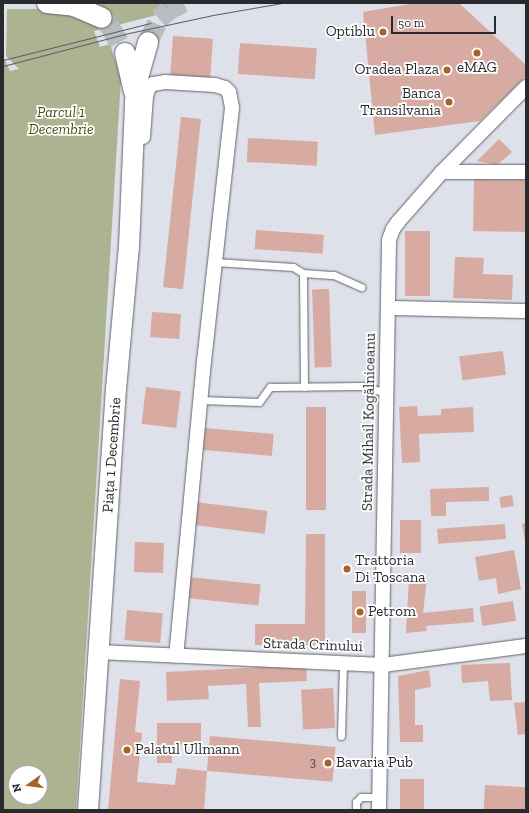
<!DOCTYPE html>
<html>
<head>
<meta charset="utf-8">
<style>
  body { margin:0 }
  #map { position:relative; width:529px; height:813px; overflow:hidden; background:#dee1ea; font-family:"Zilla Slab",serif }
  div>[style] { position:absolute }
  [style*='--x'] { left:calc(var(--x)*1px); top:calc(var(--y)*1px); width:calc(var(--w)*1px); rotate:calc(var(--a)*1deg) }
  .green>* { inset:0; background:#abb391 }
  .building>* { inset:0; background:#d7aaa2; transform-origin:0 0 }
  .secondary-tunnel>* { height:20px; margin-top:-10px; transform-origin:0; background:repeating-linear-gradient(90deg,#babcc4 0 20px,transparent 0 30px) }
  .roads { filter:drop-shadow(0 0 1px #60636b) drop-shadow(0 0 1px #60636b) }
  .lane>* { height:7px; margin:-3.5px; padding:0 3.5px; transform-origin:3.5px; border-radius:3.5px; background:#fff }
  .street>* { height:14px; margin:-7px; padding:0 7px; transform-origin:7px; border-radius:7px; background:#fff }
  .secondary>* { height:20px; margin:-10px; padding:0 10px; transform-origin:10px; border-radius:10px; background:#fff }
  .tram>* { height:1px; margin:-0.5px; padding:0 0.5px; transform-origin:0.5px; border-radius:0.5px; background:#5d5f64 }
  .dots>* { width:11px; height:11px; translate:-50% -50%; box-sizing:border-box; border:2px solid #fff; border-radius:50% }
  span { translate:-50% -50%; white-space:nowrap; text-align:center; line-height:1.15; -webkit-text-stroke:3.5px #fff; paint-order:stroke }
  .number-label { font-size:13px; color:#544a4a }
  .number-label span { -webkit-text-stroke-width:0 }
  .poi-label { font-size:15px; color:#282a2d }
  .right { translate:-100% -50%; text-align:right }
  .left { translate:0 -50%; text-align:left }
  .park-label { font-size:15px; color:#475112; font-style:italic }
  .street-label { font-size:15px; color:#282a2d }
  .frame { position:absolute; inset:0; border:4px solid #282a2d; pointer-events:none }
  .north { position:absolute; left:8px; top:765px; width:40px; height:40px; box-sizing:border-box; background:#fff; border:1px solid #a9aaab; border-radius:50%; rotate:256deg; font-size:11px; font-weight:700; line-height:16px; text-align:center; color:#282a2d }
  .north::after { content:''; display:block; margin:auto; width:14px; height:18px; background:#a3652b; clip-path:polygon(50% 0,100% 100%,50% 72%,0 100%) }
  .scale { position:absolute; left:391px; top:16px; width:105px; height:18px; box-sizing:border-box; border:2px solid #282a2d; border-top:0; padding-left:5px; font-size:12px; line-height:14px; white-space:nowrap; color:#282a2d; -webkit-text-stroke:3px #fff; paint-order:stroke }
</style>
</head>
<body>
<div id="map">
  <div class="green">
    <div style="clip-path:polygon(evenodd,89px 3px,182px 3px,184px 8px,94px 31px,100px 47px,110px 44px,121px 79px,76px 810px,3px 810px,3px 56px,10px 71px,19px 69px,6px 56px,7px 9px,56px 9px,89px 3px,16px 773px,40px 773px,40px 797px,16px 797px,16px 773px)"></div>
  </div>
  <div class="building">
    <div style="clip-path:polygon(415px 3px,459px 3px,526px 65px,526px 76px,480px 121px,375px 135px,363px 12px)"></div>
    <div style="left:173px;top:36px;width:40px;height:40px;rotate:4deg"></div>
    <div style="left:240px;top:43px;width:77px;height:31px;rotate:4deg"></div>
    <div style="left:181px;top:117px;width:20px;height:171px;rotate:6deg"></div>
    <div style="left:248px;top:138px;width:70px;height:24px;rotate:3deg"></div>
    <div style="clip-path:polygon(499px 139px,512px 152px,497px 165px,477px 161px)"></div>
    <div style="left:474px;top:179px;width:52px;height:52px;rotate:1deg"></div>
    <div style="left:256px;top:230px;width:68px;height:19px;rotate:4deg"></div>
    <div style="left:405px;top:231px;width:25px;height:65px"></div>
    <div style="clip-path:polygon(455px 257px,484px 258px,483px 274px,513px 275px,512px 300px,453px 298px)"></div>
    <div style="left:329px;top:289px;width:78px;height:17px;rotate:88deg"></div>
    <div style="left:152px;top:312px;width:29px;height:25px;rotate:4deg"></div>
    <div style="left:503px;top:351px;width:24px;height:44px;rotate:83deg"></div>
    <div style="left:146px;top:387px;width:35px;height:37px;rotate:7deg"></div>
    <div style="clip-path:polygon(417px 406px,418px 416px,441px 415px,441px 409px,473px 407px,474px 432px,419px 434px,420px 462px,402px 463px,399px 407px)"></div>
    <div style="left:306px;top:407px;width:20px;height:103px"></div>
    <div style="left:205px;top:428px;width:69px;height:22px;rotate:5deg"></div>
    <div style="clip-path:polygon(489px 487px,489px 501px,446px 502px,446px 516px,431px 516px,430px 489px)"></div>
    <div style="left:512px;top:495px;width:11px;height:13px;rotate:80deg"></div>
    <div style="left:195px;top:502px;width:73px;height:23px;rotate:7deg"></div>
    <div style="left:400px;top:520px;width:21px;height:33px"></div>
    <div style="clip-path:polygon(526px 523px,526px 541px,525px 541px,522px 524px)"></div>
    <div style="left:505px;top:524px;width:15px;height:68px;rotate:86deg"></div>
    <div style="clip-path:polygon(306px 534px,325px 534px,325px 645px,255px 645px,255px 624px,305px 624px)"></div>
    <div style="left:135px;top:542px;width:29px;height:30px;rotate:2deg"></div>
    <div style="clip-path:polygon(514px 550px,521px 589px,498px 594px,496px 578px,479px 581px,475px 557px)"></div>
    <div style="left:189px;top:577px;width:72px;height:21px;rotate:6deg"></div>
    <div style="clip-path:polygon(409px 577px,427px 578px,423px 613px,473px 608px,474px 622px,426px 626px,427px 631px,406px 633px)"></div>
    <div style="left:352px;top:591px;width:14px;height:42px"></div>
    <div style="left:513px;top:601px;width:20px;height:34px;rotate:81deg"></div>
    <div style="left:127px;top:610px;width:36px;height:30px;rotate:5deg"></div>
    <div style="clip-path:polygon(510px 663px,512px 700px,490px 701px,488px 681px,462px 683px,461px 665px)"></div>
    <div style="clip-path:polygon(306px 665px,307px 681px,259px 683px,261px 727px,248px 727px,246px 684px,208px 686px,209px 699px,167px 701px,166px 672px)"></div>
    <div style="clip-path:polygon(429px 670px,431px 687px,415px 690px,415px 725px,423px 725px,423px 742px,400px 742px,398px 676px)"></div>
    <div style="clip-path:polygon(120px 679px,140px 681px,135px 732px,142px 733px,137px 782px,175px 785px,177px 768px,207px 771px,204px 810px,108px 810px)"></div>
    <div style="left:333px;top:688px;width:40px;height:32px;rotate:87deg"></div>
    <div style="clip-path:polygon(526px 702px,526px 734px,518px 735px,514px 703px)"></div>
    <div style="clip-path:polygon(157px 723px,201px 723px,201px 745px,171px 745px,172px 763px,157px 763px)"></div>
    <div style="left:210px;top:736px;width:126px;height:35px;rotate:5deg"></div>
    <div style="left:400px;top:779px;width:24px;height:31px"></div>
    <div style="left:485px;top:785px;width:41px;height:25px;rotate:3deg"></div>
  </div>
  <div class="secondary-tunnel">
    <div style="--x:102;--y:18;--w:10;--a:45"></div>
    <div style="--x:109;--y:25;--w:32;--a:60"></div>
    <div style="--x:148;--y:42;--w:25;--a:-64"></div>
    <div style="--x:159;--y:19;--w:13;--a:-42"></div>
    <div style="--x:169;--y:10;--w:16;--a:-27"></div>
  </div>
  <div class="roads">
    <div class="lane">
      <div style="--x:215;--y:262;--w:78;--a:3.7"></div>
      <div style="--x:293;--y:267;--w:12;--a:31"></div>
      <div style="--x:303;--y:273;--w:31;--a:4"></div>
      <div style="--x:334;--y:275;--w:30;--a:24"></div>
      <div style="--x:303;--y:273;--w:114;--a:89.5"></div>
      <div style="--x:200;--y:400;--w:59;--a:1.9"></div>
      <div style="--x:259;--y:402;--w:19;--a:-54"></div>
      <div style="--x:270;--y:387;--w:91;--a:-0.6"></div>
      <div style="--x:361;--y:386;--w:27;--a:15"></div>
      <div style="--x:341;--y:736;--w:73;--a:-88.4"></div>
      <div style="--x:356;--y:810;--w:8;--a:-90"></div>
      <div style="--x:356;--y:802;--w:7;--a:-45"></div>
      <div style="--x:361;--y:797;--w:19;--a:0"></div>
    </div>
    <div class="street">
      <div style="--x:143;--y:137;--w:41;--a:-85.8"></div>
      <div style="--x:146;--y:96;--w:9;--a:-72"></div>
      <div style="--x:149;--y:87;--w:5;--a:-37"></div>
      <div style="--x:153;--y:84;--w:12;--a:-9"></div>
      <div style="--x:165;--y:82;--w:50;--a:3.4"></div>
      <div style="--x:215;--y:85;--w:10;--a:17"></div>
      <div style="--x:225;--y:88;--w:6;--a:45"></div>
      <div style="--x:229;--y:92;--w:16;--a:79"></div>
      <div style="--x:232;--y:108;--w:255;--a:96.3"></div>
      <div style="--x:204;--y:361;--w:296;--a:95.4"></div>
      <div style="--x:442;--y:172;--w:84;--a:0"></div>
      <div style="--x:389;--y:308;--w:137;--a:1.3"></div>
      <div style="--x:98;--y:652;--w:285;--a:2.6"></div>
      <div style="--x:383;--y:665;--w:144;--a:-7.6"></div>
      <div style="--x:379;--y:810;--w:570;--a:-88.99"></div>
      <div style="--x:389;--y:240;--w:12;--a:-70"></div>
      <div style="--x:393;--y:229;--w:9;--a:-54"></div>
      <div style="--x:398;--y:222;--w:67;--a:-48.7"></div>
      <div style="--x:442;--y:172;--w:120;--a:-45.3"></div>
    </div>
    <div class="secondary">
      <div style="--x:47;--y:3;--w:27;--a:6"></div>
      <div style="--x:74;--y:6;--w:30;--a:23"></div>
      <div style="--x:125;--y:53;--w:39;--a:77"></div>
      <div style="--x:88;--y:810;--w:422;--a:-86.2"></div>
      <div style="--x:116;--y:389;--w:143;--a:-84.8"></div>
      <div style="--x:129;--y:247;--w:146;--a:-87.6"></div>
      <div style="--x:135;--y:101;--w:27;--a:-82"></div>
      <div style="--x:139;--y:74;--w:33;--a:-74"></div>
    </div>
  </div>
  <div class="tram">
    <div style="--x:3;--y:60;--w:152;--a:-14.1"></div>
    <div style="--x:3;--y:66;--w:130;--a:-14.7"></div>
    <div style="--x:129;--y:33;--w:86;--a:-12.1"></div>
    <div style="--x:213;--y:15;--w:70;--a:-9.9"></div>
  </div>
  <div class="dots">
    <div style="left:383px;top:32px;background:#a3652b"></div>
    <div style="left:477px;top:53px;background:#a3652b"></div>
    <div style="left:447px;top:70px;background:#a3652b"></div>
    <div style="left:449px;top:102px;background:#a3652b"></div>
    <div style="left:347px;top:569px;background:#a3652b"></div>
    <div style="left:360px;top:612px;background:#a3652b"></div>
    <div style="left:127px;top:750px;background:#a3652b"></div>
    <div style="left:328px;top:763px;background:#a3652b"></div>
  </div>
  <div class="number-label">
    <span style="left:313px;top:762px">3</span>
  </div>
  <div class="poi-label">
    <span class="right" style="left:375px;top:32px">Optiblu</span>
    <span style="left:477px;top:68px">eMAG</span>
    <span class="right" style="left:439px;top:70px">Oradea Plaza</span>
    <span class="right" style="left:441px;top:102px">Banca<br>Transilvania</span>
    <span class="left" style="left:355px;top:569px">Trattoria<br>Di Toscana</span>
    <span class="left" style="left:368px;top:612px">Petrom</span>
    <span class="left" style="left:135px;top:750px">Palatul Ullmann</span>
    <span class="left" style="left:336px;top:763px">Bavaria Pub</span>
  </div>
  <div class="park-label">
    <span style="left:61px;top:121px">Parcul 1<br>Decembrie</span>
  </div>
  <div class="street-label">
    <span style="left:369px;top:422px;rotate:-89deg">Strada Mihail Kogălniceanu</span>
    <span style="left:112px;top:455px;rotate:-86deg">Piața 1 Decembrie</span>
    <span style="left:313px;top:645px;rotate:2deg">Strada Crinului</span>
  </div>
  <div class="frame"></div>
  <div class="north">N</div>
  <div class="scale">50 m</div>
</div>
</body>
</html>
